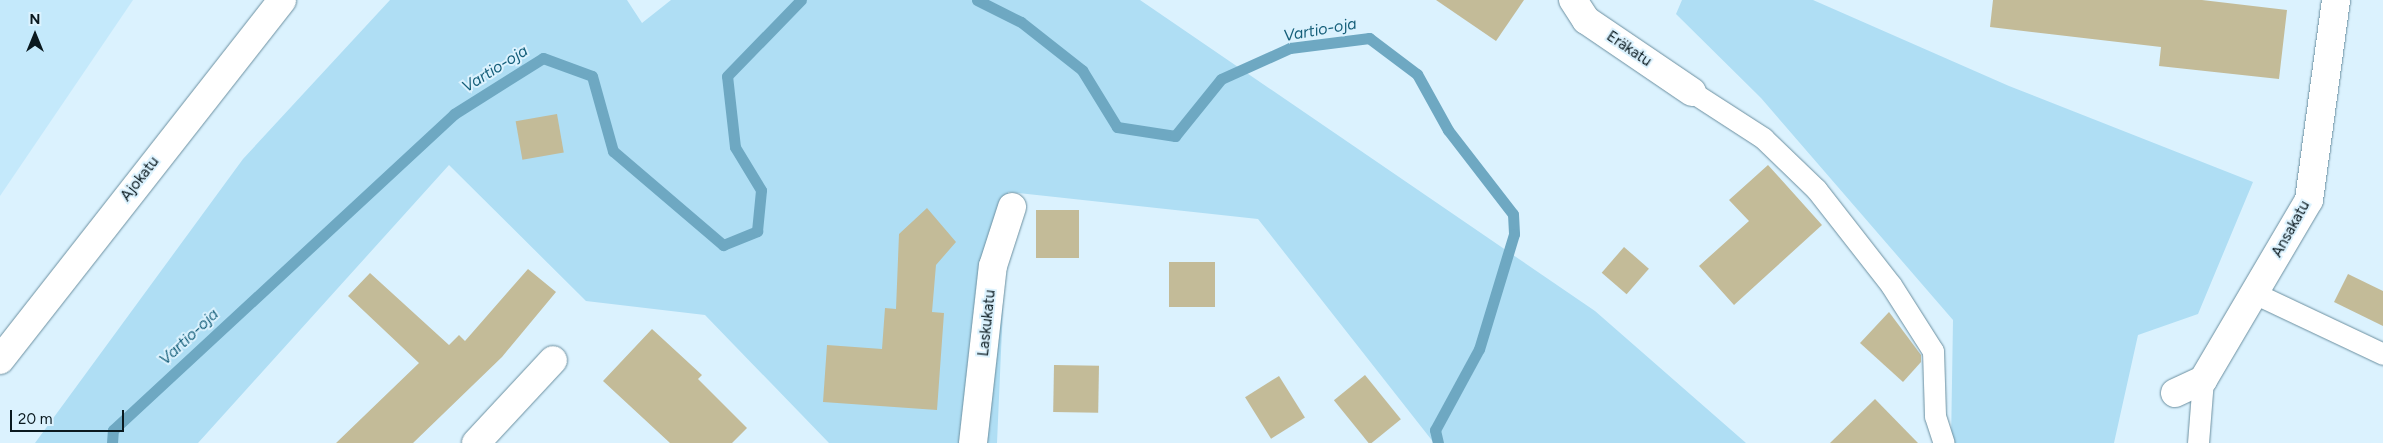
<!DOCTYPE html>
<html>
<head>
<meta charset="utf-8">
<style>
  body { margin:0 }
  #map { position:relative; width:2383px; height:443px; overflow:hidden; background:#dbf2fe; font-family:Figtree,sans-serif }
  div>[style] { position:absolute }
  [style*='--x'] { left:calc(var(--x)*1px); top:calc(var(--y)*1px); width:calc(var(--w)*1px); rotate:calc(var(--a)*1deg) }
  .built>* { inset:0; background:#c4e9fb }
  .green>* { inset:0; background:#afdef4 }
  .stream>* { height:11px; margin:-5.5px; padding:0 5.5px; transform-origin:5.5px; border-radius:5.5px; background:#6ea8c2 }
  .building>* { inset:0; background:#c3bb98; transform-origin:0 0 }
  .roads { filter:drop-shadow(0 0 1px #6b8fa0) drop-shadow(0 0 1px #6b8fa0) }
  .service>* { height:21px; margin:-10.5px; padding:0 10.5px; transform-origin:10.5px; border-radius:10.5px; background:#fff }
  .minor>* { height:28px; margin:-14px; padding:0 14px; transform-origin:14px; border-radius:14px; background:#fff }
  .tertiary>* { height:28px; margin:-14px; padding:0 14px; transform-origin:14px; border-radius:14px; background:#fff }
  span { translate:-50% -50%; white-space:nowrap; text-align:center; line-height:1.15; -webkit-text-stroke:4px #dbf2fe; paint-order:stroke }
  .street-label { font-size:15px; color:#0a191f }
  .water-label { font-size:16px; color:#165f7a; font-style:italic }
  .north { position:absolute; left:10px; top:10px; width:50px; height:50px; -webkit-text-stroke:4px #dbf2fe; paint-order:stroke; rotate:0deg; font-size:14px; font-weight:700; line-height:20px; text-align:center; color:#0a191f }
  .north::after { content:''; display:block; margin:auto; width:18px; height:22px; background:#0a191f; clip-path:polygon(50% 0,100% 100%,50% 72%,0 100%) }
  .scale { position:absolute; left:10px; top:410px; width:114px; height:22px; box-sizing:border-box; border:2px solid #0a191f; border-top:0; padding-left:6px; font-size:15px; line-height:18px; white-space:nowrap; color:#0a191f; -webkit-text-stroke:4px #dbf2fe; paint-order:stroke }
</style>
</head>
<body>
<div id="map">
  <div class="built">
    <div style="clip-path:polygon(0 0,133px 0,0 196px)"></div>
  </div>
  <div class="green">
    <div style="clip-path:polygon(390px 0,627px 0,642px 23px,671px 0,1140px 0,1595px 311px,1746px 443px,1434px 443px,1258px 219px,1008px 192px,997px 443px,829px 443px,705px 315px,586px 301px,449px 165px,198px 443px,35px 443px,243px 159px)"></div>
    <div style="clip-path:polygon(1682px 0,1813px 0,2009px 86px,2253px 182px,2198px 314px,2138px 335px,2114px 443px,1951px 443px,1953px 320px,1761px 98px,1676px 14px)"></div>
  </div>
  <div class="stream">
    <div style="--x:977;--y:0;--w:49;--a:26.6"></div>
    <div style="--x:1021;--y:22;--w:78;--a:38.2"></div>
    <div style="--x:1082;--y:70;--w:67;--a:58.4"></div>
    <div style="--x:1117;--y:127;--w:59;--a:8.8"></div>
    <div style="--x:1175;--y:136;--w:73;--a:-51.1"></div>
    <div style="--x:1221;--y:79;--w:76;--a:-24.2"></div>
    <div style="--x:1290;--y:48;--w:80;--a:-7.2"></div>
    <div style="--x:1369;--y:38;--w:60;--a:36.9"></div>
    <div style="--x:1417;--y:74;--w:64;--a:61"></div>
    <div style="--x:1448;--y:130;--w:106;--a:52.3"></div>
    <div style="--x:1513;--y:214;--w:20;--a:87"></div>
    <div style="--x:1514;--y:234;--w:120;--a:106.9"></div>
    <div style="--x:1479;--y:349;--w:92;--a:118.5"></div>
    <div style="--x:1435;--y:430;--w:13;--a:77"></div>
    <div style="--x:112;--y:443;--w:13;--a:-86"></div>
    <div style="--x:113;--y:430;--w:465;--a:-42.8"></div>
    <div style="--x:454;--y:114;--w:105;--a:-32.2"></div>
    <div style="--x:543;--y:58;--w:52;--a:20.2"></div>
    <div style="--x:592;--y:76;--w:78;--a:74.4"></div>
    <div style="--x:613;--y:151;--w:145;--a:40.5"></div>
    <div style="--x:723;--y:245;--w:37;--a:-22"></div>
    <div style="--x:757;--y:231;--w:41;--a:-84.4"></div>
    <div style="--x:761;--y:190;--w:50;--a:-121.2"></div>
    <div style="--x:735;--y:147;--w:71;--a:-96.4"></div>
    <div style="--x:727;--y:76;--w:106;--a:-45.8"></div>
  </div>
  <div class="building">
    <div style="clip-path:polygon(1436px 0,1524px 0,1496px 41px)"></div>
    <div style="clip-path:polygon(1993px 0,2202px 0,2287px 10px,2279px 79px,2159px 66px,2161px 47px,1990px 27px)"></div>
    <div style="left:557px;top:114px;width:39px;height:42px;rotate:80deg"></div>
    <div style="clip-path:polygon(1768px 165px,1822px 225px,1734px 305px,1699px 266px,1749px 221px,1729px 200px)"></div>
    <div style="clip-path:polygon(927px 208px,956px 242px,936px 265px,932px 312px,944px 313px,937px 410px,823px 402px,827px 345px,882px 349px,885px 308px,896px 309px,899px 234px)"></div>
    <div style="left:1036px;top:210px;width:43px;height:48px"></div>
    <div style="left:1624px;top:247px;width:33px;height:34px;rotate:41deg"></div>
    <div style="left:1169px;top:262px;width:46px;height:45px"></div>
    <div style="clip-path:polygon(528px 269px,556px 292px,502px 357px,413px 443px,336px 443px,419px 363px,348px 296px,370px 273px,449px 345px,459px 335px,465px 341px)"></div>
    <div style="clip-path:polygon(2348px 274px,2383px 291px,2383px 326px,2334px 302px)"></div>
    <div style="clip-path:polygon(1889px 312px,1921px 355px,1921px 362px,1903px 382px,1860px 343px)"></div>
    <div style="clip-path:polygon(652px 329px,702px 375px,698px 379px,747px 428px,732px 443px,670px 443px,603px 381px)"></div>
    <div style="left:1054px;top:365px;width:45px;height:47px;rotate:1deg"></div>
    <div style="left:1365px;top:375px;width:57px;height:40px;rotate:51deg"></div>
    <div style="left:1279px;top:376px;width:49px;height:40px;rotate:58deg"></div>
    <div style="clip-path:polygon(1875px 399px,1918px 443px,1830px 443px)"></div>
  </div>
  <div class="roads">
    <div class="service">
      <div style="--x:1692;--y:92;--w:85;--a:32.9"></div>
      <div style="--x:1763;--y:138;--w:74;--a:43.9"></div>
      <div style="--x:1816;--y:189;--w:122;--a:52"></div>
      <div style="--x:1891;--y:285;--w:78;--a:57.5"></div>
      <div style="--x:1933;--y:351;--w:65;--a:88.2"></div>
      <div style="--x:1935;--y:416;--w:28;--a:72"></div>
      <div style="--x:2254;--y:293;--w:143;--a:25.3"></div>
      <div style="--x:2198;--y:443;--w:63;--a:-85.5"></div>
    </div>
    <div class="minor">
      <div style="--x:1573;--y:0;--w:24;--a:57"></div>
      <div style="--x:1586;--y:20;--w:128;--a:34.2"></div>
      <div style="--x:2175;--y:393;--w:31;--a:-25"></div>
      <div style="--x:2203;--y:380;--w:209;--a:-59.5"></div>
      <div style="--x:2309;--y:200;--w:202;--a:-82.3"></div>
      <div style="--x:476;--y:443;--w:113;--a:-47.1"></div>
      <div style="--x:973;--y:443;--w:178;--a:-83.6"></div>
      <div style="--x:993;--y:266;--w:62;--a:-72.1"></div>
    </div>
    <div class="tertiary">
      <div style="--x:0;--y:360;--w:457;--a:-51.9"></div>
    </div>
  </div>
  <div class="street-label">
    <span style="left:1629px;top:49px;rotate:34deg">Eräkatu</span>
    <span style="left:140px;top:179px;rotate:-52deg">Ajokatu</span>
    <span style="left:2291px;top:229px;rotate:-61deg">Ansakatu</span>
    <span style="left:987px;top:323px;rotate:-84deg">Laskukatu</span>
  </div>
  <div class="water-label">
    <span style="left:1320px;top:30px;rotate:-10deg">Vartio-oja</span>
    <span style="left:495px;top:69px;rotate:-32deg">Vartio-oja</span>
    <span style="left:189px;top:337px;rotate:-43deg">Vartio-oja</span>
  </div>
  <div class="north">N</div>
  <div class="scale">20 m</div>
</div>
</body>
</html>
